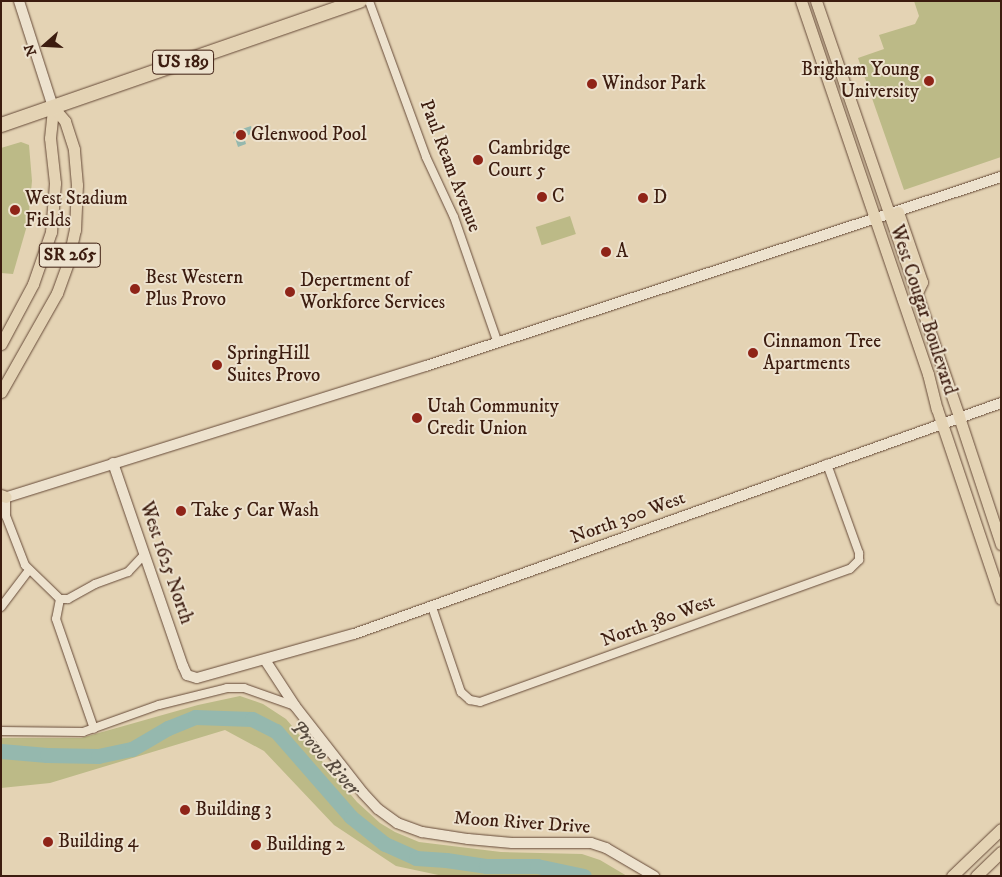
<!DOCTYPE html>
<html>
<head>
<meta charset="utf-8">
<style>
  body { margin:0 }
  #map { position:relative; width:1002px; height:877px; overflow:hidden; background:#e4d3b4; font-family:"IM FELL DW Pica",serif }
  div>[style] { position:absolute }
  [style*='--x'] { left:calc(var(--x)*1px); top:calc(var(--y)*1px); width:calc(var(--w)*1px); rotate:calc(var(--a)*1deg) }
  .green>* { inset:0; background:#bcba87; transform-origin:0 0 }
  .water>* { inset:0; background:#95b8ae }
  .river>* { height:15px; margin:-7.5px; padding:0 7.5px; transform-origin:7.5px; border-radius:7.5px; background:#95b8ae }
  .roads { filter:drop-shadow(0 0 1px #664a38) drop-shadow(0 0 1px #664a38) }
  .street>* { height:8px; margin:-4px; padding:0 4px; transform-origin:4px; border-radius:4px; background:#ede2ce }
  .secondary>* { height:10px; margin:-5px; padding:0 5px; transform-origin:5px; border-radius:5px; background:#ede2ce }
  .primary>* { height:11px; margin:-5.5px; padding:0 5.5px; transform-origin:5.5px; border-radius:5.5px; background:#e4d3b4 }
  .highway>* { height:14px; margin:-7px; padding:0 7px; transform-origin:7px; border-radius:7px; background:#e4d3b4 }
  .dots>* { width:14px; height:14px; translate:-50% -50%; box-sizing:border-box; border:2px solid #ede2ce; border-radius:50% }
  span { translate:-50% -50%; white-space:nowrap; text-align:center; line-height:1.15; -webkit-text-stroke:4px #ede2ce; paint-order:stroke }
  .shield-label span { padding:1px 4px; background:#ede2ce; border:1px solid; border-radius:4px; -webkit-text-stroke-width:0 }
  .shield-label { font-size:18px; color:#3c1c0f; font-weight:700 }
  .poi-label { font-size:19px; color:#3c1c0f }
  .right { translate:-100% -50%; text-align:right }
  .left { translate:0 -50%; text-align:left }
  .street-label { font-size:19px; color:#3c1c0f }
  .water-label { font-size:20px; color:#574b3f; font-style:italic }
  .frame { position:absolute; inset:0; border:2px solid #3c1c0f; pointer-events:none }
  .north { position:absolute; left:20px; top:20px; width:50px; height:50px; -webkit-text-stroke:4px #ede2ce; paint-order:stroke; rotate:251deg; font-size:14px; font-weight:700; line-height:20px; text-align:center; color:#3c1c0f }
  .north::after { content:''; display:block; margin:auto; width:18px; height:22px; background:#3c1c0f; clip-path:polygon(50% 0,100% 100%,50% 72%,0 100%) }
</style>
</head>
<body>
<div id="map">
  <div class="green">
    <div style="clip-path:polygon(914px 1px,1001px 1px,1001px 157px,904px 190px,858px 58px,884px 49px,879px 35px,915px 24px,919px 16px)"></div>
    <div style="clip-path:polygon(21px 142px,29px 145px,32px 181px,28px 222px,13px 274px,1px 273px,1px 148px)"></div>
    <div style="left:570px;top:216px;width:19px;height:36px;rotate:72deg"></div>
    <div style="clip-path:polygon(240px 696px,263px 704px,286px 719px,357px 802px,380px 823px,395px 832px,419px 842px,501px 852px,582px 854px,600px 860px,627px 876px,443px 876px,396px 866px,334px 825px,264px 751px,225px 730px,50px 783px,1px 788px,1px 738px,81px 738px,198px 705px)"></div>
  </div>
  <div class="water">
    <div style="clip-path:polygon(251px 126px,253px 133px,244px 137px,246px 144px,238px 147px,233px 132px)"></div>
  </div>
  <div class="river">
    <div style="--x:1;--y:751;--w:46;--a:5"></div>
    <div style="--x:47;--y:755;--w:51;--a:1.1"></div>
    <div style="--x:98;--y:756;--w:35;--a:-12"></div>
    <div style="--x:132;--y:749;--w:42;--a:-30.3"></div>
    <div style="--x:168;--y:728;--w:29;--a:-22"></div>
    <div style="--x:195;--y:717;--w:57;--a:2"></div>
    <div style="--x:252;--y:719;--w:27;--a:27"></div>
    <div style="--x:276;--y:731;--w:114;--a:48.9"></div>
    <div style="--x:351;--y:817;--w:43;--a:38.5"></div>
    <div style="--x:385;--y:844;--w:34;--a:24"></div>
    <div style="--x:416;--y:858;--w:30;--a:4"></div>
    <div style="--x:446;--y:860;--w:40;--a:8.5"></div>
    <div style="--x:486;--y:866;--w:51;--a:0"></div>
    <div style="--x:537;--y:866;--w:48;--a:12"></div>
  </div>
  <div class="roads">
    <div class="street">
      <div style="--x:369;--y:1;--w:166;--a:69.9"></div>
      <div style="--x:426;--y:157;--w:66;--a:65"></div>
      <div style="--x:454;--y:217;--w:133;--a:70.8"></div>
      <div style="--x:6;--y:497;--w:19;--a:90"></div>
      <div style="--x:6;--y:516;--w:53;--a:68.8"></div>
      <div style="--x:25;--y:565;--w:49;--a:44.2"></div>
      <div style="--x:60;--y:599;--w:20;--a:101"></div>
      <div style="--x:56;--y:619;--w:116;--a:70.9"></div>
      <div style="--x:60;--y:599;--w:8;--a:0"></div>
      <div style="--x:68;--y:599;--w:31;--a:-29"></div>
      <div style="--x:95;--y:584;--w:35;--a:-20"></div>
      <div style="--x:128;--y:572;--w:23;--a:-47"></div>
      <div style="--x:1;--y:607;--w:46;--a:-52.9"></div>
      <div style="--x:432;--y:607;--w:90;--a:71.2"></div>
      <div style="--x:461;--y:692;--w:12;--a:42"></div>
      <div style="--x:470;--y:700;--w:10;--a:11"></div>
      <div style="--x:480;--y:702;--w:393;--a:-19.8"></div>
      <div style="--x:850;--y:569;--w:13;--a:-45"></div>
      <div style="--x:859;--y:560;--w:7;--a:-90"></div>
      <div style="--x:859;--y:553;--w:95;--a:-109.8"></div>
      <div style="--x:1;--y:731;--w:82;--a:0.7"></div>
      <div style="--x:83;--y:732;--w:81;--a:-19.6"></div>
      <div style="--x:159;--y:705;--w:70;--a:-14"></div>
      <div style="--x:227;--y:688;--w:17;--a:0"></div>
      <div style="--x:244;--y:688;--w:54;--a:19.4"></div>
    </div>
    <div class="secondary">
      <div style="--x:19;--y:1;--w:111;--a:72.2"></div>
      <div style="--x:113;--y:463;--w:215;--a:71"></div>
      <div style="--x:183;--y:666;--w:10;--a:66"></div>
      <div style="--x:187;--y:675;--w:10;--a:17"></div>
      <div style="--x:197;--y:678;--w:163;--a:-15.7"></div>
      <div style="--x:354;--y:634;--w:687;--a:-19.65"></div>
      <div style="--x:1;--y:499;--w:445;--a:-17.4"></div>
      <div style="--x:426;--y:366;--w:605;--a:-18.2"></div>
      <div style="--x:265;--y:660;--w:55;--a:56.9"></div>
      <div style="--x:295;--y:706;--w:110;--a:52"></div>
      <div style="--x:363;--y:793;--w:22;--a:47"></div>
      <div style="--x:378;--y:809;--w:24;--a:36"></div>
      <div style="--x:397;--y:823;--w:27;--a:20"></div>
      <div style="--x:422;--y:832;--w:47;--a:8.7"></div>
      <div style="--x:468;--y:839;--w:44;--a:5.2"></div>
      <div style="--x:512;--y:843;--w:79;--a:0"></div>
      <div style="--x:591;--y:843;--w:16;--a:18"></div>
      <div style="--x:606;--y:848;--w:56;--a:30.3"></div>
    </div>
    <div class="primary">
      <div style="--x:801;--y:1;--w:394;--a:71.2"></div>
      <div style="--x:928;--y:374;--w:36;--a:76"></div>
      <div style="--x:937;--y:409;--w:200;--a:71.4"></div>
      <div style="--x:816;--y:1;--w:440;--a:71"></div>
      <div style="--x:959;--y:417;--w:134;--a:71.7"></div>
      <div style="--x:898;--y:212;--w:74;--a:71.1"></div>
      <div style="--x:922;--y:282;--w:14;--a:115"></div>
      <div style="--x:1;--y:344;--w:68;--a:-61.9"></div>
      <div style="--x:33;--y:284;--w:55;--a:-70.9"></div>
      <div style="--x:51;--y:232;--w:49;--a:-85.3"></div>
      <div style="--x:55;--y:183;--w:45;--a:-96.3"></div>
      <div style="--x:50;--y:138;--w:31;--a:-84"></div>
      <div style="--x:1;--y:392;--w:114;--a:-60.5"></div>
      <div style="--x:57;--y:293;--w:33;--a:-70"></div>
      <div style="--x:68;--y:262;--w:33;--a:-78"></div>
      <div style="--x:75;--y:230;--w:45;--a:-87.5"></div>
      <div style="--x:77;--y:185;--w:36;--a:-95"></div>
      <div style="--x:74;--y:149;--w:29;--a:-108"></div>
      <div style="--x:65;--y:121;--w:18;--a:-131"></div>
      <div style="--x:1;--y:495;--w:5;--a:22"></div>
      <div style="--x:952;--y:876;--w:68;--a:-43.8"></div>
      <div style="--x:976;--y:876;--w:35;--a:-44"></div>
    </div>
    <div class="highway">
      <div style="--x:1;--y:125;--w:380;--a:-19.1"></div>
    </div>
  </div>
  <div class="dots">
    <div style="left:929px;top:81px;background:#8f2418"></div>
    <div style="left:592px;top:84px;background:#8f2418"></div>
    <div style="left:241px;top:135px;background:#8f2418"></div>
    <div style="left:478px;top:160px;background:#8f2418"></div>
    <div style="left:542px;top:197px;background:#8f2418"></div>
    <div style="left:643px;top:198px;background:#8f2418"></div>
    <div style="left:15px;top:210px;background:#8f2418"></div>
    <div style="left:606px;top:252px;background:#8f2418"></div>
    <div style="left:135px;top:289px;background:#8f2418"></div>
    <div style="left:290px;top:292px;background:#8f2418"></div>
    <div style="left:753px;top:353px;background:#8f2418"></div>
    <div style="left:217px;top:365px;background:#8f2418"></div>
    <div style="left:417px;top:418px;background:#8f2418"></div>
    <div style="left:181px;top:511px;background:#8f2418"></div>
    <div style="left:185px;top:810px;background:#8f2418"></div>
    <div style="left:48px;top:842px;background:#8f2418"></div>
    <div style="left:256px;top:845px;background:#8f2418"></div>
  </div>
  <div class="shield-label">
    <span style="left:183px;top:62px">US 189</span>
    <span style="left:70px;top:255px">SR 265</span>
  </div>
  <div class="poi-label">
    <span class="right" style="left:919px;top:81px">Brigham Young<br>University</span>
    <span class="left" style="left:602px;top:84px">Windsor Park</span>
    <span class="left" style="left:251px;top:135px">Glenwood Pool</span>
    <span class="left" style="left:488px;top:160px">Cambridge<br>Court 5</span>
    <span class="left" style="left:552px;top:197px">C</span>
    <span class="left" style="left:653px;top:198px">D</span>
    <span class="left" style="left:25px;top:210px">West Stadium<br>Fields</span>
    <span class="left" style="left:616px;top:252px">A</span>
    <span class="left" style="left:145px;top:289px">Best Western<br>Plus Provo</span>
    <span class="left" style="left:300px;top:292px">Depertment of<br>Workforce Services</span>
    <span class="left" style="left:763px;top:353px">Cinnamon Tree<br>Apartments</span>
    <span class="left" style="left:227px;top:365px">SpringHill<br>Suites Provo</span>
    <span class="left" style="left:427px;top:418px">Utah Community<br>Credit Union</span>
    <span class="left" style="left:191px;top:511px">Take 5 Car Wash</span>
    <span class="left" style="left:195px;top:810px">Building 3</span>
    <span class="left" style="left:58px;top:842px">Building 4</span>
    <span class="left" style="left:266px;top:845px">Building 2</span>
  </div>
  <div class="street-label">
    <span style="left:450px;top:166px;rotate:69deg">Paul Ream Avenue</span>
    <span style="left:923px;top:310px;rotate:72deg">West Cougar Boulevard</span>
    <span style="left:628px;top:518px;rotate:-20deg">North 300 West</span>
    <span style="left:166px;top:563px;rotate:71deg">West 1625 North</span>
    <span style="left:658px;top:621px;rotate:-20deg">North 380 West</span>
    <span style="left:522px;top:823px;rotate:4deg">Moon River Drive</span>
  </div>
  <div class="water-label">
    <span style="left:325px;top:758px;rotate:48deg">Provo River</span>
  </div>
  <div class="frame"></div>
  <div class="north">N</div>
</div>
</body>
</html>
